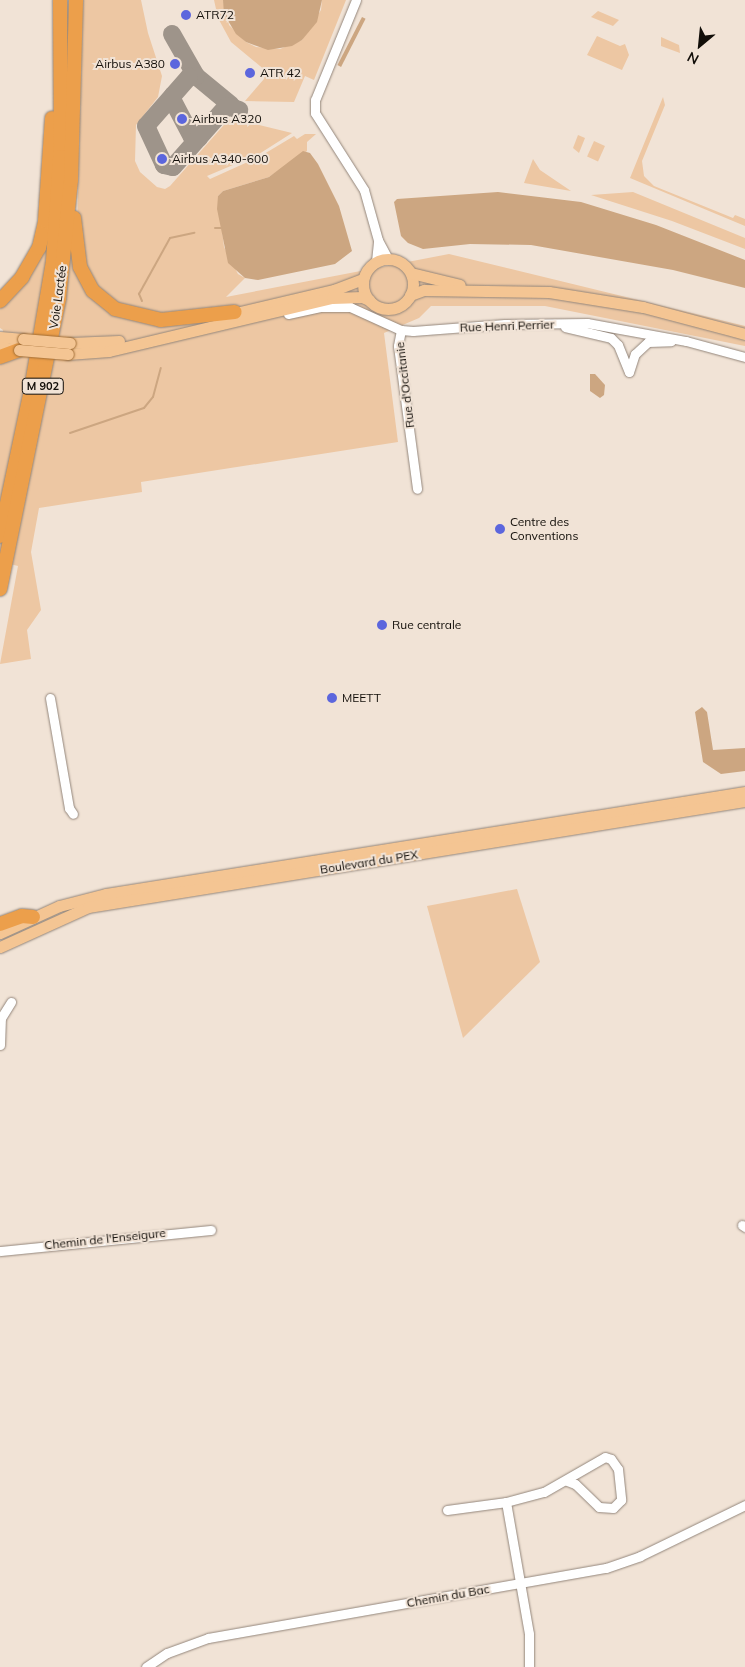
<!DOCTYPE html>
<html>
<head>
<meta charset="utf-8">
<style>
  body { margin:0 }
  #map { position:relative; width:745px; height:1667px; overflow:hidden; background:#f1e3d6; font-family:Mulish,sans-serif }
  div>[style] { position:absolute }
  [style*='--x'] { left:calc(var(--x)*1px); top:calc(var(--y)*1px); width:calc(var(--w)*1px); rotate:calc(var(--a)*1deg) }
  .green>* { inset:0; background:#edc7a3; transform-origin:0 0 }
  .water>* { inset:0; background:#cca681; transform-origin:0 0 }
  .stream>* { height:2px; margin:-1px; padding:0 1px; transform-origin:1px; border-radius:1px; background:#cca681 }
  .taxiway>* { height:18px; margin:-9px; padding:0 9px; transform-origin:9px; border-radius:9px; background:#9e948a }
  .roads { filter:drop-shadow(0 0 1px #93867b) drop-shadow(0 0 1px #93867b) }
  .minor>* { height:9px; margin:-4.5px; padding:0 4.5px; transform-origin:4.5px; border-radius:4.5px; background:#fff }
  .major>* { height:11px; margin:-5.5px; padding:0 5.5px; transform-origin:5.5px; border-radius:5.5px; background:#f4c593 }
  .major>.ring { margin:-5.5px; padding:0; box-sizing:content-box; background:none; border:11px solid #f4c593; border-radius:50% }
  .highway>* { height:14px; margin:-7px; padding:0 7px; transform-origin:7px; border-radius:7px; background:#ec9f4b }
  .bridges { filter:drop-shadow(0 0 1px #a06c34) drop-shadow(0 0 1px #a06c34) }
  .major-bridge>* { height:11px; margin:-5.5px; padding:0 5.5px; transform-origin:5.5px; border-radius:5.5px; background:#f4c593 }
  .dots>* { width:14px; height:14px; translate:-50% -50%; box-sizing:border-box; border:2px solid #f1e3d6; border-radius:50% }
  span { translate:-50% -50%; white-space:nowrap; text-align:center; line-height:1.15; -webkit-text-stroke:4px #f1e3d6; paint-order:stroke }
  .shield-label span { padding:1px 4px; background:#f1e3d6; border:1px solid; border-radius:4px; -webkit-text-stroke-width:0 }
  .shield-label { font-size:11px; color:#120e09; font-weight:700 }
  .poi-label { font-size:12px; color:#120e09 }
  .left { translate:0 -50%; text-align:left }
  .right { translate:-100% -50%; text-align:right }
  .street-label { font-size:12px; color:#120e09 }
  .north { position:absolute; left:675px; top:20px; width:50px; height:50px; -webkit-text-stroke:4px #f1e3d6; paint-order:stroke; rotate:208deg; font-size:14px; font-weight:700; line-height:20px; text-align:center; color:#120e09 }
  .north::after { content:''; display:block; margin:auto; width:18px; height:22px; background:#120e09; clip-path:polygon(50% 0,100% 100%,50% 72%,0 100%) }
</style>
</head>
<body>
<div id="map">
  <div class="green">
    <div style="clip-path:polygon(83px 0,141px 0,148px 33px,162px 76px,158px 97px,136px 125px,135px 161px,140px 172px,157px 187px,165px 189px,170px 186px,230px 118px,292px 133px,259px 154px,207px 176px,210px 179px,259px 157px,294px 136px,297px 139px,305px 134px,316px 134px,307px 142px,307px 151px,269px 177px,223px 191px,218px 196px,224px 247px,238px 274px,245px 278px,226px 297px,449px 254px,745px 326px,745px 346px,545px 306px,431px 306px,419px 318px,384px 333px,398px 442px,141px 482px,142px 492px,39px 508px,31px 552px,41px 610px,27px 630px,31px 659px,0 664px,18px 566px,10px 564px,0 567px,0 350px,3px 330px,0 328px,0 309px,46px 238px,71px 245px,87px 273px,77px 231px)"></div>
    <div style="clip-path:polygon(214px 0,223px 0,229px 25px,246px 42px,256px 47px,280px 49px,302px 40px,321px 10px,322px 0,346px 0,314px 80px,305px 76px,294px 102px,245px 101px,264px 79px,266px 71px,231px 42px,218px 18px)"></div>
    <div style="clip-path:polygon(598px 11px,619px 20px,613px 26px,591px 17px)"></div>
    <div style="clip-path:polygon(597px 36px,620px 46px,625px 44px,629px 55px,622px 70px,587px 55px)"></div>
    <div style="clip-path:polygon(661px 37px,679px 45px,680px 53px,661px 46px)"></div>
    <div style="clip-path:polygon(663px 97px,665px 105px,642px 161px,644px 176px,654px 186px,733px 218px,735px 215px,745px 219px,745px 226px,630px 178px)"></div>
    <div style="clip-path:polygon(578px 135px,585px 138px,579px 153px,573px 148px)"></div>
    <div style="left:594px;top:141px;width:12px;height:17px;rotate:24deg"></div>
    <div style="clip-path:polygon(533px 159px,540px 170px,571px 191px,524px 183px)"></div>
    <div style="clip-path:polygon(633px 192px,745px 238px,745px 249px,672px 221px,591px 195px)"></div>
    <div style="clip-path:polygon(517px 889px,540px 962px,463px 1038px,427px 906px)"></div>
  </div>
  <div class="water">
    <div style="clip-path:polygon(223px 0,322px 0,317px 22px,302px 40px,292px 46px,268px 50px,246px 42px,236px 34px,224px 14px)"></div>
    <div style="left:362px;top:17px;width:4px;height:54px;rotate:27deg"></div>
    <div style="clip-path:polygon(303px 151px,310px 153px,318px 164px,339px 206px,352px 251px,335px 264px,258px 280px,245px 278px,228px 263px,217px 209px,218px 196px,223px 191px,269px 177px)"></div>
    <div style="clip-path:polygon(498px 192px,581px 202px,656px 225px,745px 260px,745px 288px,673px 270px,531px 245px,470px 244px,423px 249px,408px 243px,401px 236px,394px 202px,397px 199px)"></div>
    <div style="clip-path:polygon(590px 374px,595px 374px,605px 385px,604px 395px,600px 398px,590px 391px)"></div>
    <div style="clip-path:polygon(702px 707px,707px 712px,713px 750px,745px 748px,745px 771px,721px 774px,703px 762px,695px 712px)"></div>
  </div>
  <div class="stream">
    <div style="--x:215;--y:228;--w:7;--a:0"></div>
    <div style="--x:142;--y:301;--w:8;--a:-113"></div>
    <div style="--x:139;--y:294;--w:64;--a:-61"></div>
    <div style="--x:170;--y:238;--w:25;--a:-12"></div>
    <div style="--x:70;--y:433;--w:78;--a:-18.7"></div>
    <div style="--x:144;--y:408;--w:14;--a:-51"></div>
    <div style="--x:153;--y:397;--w:30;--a:-75"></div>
  </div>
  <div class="taxiway">
    <div style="--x:172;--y:34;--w:48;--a:60.3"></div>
    <div style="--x:173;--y:95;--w:6;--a:90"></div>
    <div style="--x:173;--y:101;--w:41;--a:62.2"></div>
    <div style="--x:192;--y:137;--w:7;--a:8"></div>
    <div style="--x:231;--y:105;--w:45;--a:-140.4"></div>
    <div style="--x:196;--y:76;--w:7;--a:172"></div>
    <div style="--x:189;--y:77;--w:65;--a:131.3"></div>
    <div style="--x:146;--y:126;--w:43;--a:65.2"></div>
    <div style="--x:164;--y:165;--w:9;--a:13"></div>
    <div style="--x:173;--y:167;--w:81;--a:-48.5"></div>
    <div style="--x:227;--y:106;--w:13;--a:18"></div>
  </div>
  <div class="roads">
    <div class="minor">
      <div style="--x:356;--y:0;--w:108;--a:112.3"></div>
      <div style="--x:315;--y:100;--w:13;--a:90"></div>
      <div style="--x:315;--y:113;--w:91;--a:57.5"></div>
      <div style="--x:364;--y:190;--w:52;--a:74.4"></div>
      <div style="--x:378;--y:240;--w:21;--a:62"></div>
      <div style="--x:376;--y:261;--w:20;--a:-84"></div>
      <div style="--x:288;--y:314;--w:34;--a:-12"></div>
      <div style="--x:321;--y:307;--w:29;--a:0"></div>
      <div style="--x:350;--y:307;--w:56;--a:24.3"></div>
      <div style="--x:401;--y:330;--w:12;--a:5"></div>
      <div style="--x:413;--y:331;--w:92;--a:-4.4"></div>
      <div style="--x:505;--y:324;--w:82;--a:-0.7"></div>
      <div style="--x:587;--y:323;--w:101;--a:10.3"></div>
      <div style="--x:686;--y:341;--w:61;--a:15.2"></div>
      <div style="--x:565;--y:327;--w:47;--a:13.4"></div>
      <div style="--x:611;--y:338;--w:10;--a:45"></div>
      <div style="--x:618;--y:345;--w:29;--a:68"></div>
      <div style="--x:401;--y:330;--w:16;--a:101"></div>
      <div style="--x:398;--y:346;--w:144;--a:82.4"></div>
      <div style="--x:629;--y:372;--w:19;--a:-72"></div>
      <div style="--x:635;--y:354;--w:18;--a:-43"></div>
      <div style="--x:648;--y:342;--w:23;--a:-2"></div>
      <div style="--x:50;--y:698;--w:112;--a:80.2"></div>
      <div style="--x:69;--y:808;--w:7;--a:56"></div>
      <div style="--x:0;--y:1045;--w:27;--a:-88"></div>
      <div style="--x:1;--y:1018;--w:19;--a:-58"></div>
      <div style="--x:742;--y:1225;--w:4;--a:34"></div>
      <div style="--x:0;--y:1251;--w:212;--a:-5.7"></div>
      <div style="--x:506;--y:1502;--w:134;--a:80.1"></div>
      <div style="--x:529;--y:1634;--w:33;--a:90"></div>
      <div style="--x:447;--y:1510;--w:60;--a:-7.7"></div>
      <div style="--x:506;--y:1502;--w:39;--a:-15"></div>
      <div style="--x:544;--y:1492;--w:70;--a:-29.8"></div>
      <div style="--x:605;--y:1457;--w:6;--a:18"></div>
      <div style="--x:611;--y:1459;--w:12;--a:55"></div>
      <div style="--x:618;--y:1469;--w:31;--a:84"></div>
      <div style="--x:621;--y:1500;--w:11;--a:135"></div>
      <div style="--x:613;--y:1508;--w:14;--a:-176"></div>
      <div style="--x:599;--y:1507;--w:33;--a:-136"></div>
      <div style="--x:575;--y:1484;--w:9;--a:-159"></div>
      <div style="--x:146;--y:1667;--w:25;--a:-34"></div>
      <div style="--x:167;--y:1653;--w:44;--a:-20.1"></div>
      <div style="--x:208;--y:1638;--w:404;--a:-10"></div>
      <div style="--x:606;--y:1568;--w:36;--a:-19"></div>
      <div style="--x:640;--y:1556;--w:117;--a:-25.9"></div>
    </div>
    <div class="major">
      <div class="ring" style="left:363px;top:259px;width:39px;height:39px"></div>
      <div style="--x:411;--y:273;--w:50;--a:13.8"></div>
      <div style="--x:410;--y:295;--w:15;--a:-20"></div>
      <div style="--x:424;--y:290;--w:125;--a:0.9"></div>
      <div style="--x:549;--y:292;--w:95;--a:9.1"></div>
      <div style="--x:643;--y:307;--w:106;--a:14.8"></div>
      <div style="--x:227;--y:315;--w:110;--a:-13.2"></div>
      <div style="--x:334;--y:290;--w:31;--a:-21"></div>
      <div style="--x:0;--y:337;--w:23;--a:5"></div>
      <div style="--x:70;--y:343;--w:49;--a:-2.3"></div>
      <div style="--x:0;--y:347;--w:19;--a:9"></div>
      <div style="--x:68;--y:354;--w:41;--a:-4.2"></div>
      <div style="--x:109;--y:351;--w:229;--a:-13.4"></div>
      <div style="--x:332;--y:298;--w:30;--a:-2"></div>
      <div style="--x:362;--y:297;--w:8;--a:23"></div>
      <div style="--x:0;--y:933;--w:65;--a:-24.6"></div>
      <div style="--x:59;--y:906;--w:49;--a:-14.3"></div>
      <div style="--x:106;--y:894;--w:647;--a:-9.07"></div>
      <div style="--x:0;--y:947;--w:97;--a:-24.4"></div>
      <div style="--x:88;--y:907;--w:665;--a:-9.17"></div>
    </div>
    <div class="highway">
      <div style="--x:74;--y:218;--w:49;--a:83"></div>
      <div style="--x:80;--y:267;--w:27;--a:62"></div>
      <div style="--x:93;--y:291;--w:28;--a:39"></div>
      <div style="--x:115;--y:309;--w:47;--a:13.4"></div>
      <div style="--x:161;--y:320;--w:74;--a:-6.2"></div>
      <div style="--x:0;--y:301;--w:33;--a:-47"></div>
      <div style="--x:22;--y:277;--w:34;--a:-60"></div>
      <div style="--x:39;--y:248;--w:28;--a:-77"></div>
      <div style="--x:45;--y:221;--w:103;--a:-86.1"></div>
      <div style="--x:0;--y:357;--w:20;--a:-20"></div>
      <div style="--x:0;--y:536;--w:149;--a:-78"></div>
      <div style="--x:31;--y:390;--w:131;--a:-80.3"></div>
      <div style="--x:53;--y:261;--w:117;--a:-86.1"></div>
      <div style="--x:61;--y:144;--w:144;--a:-90.4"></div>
      <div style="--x:0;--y:589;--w:297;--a:-78.5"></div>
      <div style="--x:59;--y:298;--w:119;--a:-84.2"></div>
      <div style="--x:71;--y:180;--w:180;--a:-88.4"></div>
      <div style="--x:0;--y:924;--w:23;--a:-20"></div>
      <div style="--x:22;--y:916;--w:11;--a:5"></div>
    </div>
  </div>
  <div class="bridges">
    <div class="major-bridge">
      <div style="--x:23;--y:339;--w:47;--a:4.9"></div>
      <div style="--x:19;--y:350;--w:49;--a:4.7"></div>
    </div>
  </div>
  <div class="dots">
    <div style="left:186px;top:15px;background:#5c66dd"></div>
    <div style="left:175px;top:64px;background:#5c66dd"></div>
    <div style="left:250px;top:73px;background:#5c66dd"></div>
    <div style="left:182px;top:119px;background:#5c66dd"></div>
    <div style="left:162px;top:159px;background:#5c66dd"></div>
    <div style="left:500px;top:529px;background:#5c66dd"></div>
    <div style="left:382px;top:625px;background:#5c66dd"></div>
    <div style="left:332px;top:698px;background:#5c66dd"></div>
  </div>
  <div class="shield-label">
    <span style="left:43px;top:386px">M 902</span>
  </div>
  <div class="poi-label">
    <span class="left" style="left:196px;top:15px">ATR72</span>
    <span class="right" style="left:165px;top:64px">Airbus A380</span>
    <span class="left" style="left:260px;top:73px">ATR 42</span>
    <span class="left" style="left:192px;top:119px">Airbus A320</span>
    <span class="left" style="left:172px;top:159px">Airbus A340-600</span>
    <span class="left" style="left:510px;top:529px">Centre des<br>Conventions</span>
    <span class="left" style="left:392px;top:625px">Rue centrale</span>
    <span class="left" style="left:342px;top:698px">MEETT</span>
  </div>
  <div class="street-label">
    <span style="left:58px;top:297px;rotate:-82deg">Voie Lactée</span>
    <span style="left:507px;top:326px;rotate:-2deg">Rue Henri Perrier</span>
    <span style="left:405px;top:385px;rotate:-97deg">Rue d'Occitanie</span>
    <span style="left:369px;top:862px;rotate:-9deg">Boulevard du PEX</span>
    <span style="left:105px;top:1239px;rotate:-6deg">Chemin de l'Enseigure</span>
    <span style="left:448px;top:1596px;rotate:-10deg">Chemin du Bac</span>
  </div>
  <div class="north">N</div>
</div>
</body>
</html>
